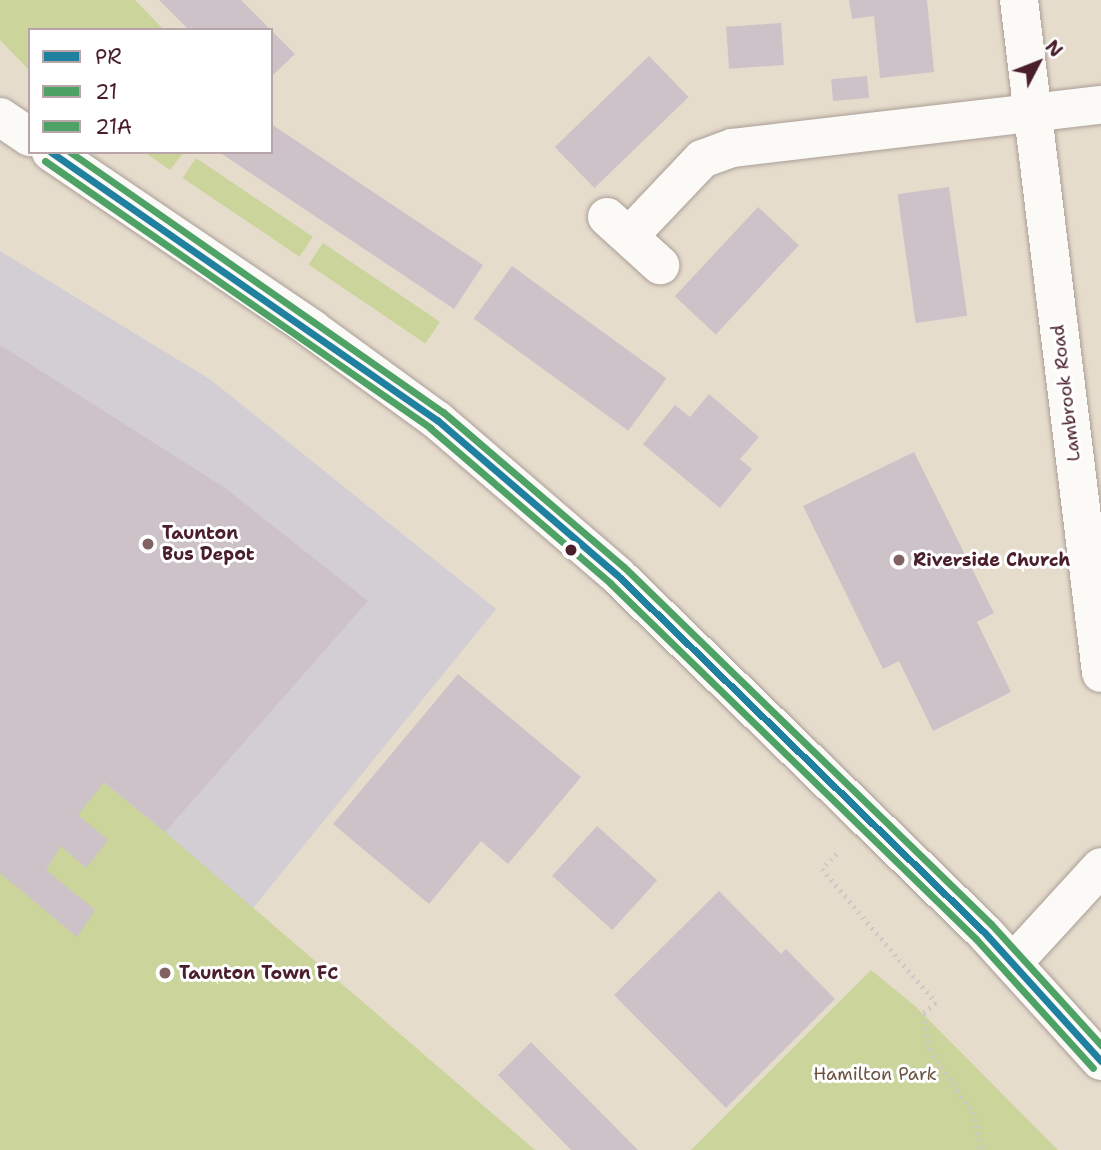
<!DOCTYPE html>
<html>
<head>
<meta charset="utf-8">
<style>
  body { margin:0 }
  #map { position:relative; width:1101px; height:1150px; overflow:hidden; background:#e6dccc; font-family:"Shantell Sans",sans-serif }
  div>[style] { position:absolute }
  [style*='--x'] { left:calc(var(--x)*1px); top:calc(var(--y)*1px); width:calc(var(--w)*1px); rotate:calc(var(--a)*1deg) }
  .industrial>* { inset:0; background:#d3cdd4 }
  .green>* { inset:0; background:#cad49b; transform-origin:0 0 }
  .building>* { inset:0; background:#cdc2c8; transform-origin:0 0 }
  .path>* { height:4.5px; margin-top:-2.25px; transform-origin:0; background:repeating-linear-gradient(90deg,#cdc8c5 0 2px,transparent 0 7px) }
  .roads { filter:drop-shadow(0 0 2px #aa9e97) drop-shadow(0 0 2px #aa9e97) }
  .street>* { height:38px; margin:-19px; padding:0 19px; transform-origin:19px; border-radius:19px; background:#fbfaf7 }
  .secondary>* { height:38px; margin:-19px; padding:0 19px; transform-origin:19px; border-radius:19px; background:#fbfaf7 }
  .bus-1>* { height:7px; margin:-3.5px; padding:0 3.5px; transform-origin:3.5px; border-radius:3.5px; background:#2080a0 }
  .bus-2>* { height:7px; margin:-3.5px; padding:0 3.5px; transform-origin:3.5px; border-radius:3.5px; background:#4ea266 }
  .bus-3>* { height:7px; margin:-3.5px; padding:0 3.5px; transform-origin:3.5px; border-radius:3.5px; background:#4ea266 }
  .dots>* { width:19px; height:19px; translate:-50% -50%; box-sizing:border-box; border:4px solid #fff; border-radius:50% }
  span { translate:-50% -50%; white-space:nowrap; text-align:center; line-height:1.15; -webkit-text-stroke:6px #fff; paint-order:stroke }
  .street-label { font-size:18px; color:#4a1f2b }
  .poi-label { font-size:18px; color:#4a1f2b; font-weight:700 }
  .left { translate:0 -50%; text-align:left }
  .park-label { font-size:18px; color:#6a5341 }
  .legend { position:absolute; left:28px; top:28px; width:245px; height:126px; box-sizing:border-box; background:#fff; border:2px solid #b7a5aa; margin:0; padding:9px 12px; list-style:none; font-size:21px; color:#4a1f2b }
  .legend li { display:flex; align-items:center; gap:14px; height:35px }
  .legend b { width:35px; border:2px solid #b7a5aa }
  .north { position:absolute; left:1003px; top:28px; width:70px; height:70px; -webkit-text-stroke:5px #fff; paint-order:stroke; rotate:48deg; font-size:19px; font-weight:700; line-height:28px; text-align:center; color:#4a1f2b }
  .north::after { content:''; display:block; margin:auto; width:24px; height:32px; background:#4a1f2b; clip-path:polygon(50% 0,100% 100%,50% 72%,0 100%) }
</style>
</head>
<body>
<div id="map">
  <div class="industrial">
    <div style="clip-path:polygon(0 251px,211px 380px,496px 609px,253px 908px,0 699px)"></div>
  </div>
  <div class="green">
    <div style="clip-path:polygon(0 0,135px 0,164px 30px,30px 30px,30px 71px,0 40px)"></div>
    <div style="clip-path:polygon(144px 152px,184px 152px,170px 170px)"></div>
    <div style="left:196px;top:158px;width:141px;height:24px;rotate:34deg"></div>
    <div style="left:323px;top:243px;width:141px;height:26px;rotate:34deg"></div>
    <div style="clip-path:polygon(0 699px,165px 832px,535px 1150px,0 1150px)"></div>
    <div style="clip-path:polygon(871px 970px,915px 1006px,1058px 1150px,691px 1150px)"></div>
  </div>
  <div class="building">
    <div style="clip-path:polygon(159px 0,241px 0,271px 30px,189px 30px)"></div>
    <div style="clip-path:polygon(849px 0,927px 0,934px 72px,880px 78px,874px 16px,852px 19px)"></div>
    <div style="left:781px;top:23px;width:42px;height:55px;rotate:86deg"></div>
    <div style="clip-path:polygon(271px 30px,295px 54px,271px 77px)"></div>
    <div style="left:649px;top:56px;width:57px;height:131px;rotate:46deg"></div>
    <div style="left:867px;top:76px;width:22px;height:36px;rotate:85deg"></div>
    <div style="clip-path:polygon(271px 124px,483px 265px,454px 309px,219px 152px,271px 152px)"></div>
    <div style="left:949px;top:187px;width:130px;height:52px;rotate:82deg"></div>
    <div style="left:758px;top:207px;width:56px;height:122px;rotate:43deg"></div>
    <div style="left:512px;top:266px;width:191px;height:65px;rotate:36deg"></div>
    <div style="clip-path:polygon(0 345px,225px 488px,368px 601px,165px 832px,104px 782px,78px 815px,108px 840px,86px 868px,61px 846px,46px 870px,95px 910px,77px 937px,0 873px)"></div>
    <div style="clip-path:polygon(709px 394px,759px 437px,740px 459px,752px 469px,720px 508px,643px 444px,675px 405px,690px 417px)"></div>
    <div style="clip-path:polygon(914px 452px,994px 613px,977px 622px,1011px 692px,933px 731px,899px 661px,883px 669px,803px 506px)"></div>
    <div style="clip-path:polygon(458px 674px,581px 777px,508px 864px,481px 841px,429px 904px,333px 824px)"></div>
    <div style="left:597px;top:826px;width:81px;height:67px;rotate:42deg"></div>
    <div style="clip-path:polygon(719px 891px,781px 954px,786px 949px,835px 999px,726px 1108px,614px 995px)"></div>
    <div style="clip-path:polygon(531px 1042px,638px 1150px,571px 1150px,498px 1075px)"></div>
  </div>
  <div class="path">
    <div style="--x:837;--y:854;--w:21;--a:135"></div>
    <div style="--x:822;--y:869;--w:176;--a:49.6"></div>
    <div style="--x:936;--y:1003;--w:17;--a:140"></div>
    <div style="--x:923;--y:1014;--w:36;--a:79"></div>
    <div style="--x:930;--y:1049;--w:76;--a:55.7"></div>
    <div style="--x:973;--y:1112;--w:39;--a:75"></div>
  </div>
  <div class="roads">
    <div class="street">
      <div style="--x:1019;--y:0;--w:678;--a:83.05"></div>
      <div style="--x:607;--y:217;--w:72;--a:42.2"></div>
      <div style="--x:629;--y:236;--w:106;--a:-46.5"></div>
      <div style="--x:702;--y:159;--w:33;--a:-20"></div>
      <div style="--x:733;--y:148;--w:371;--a:-6.7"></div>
    </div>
    <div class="secondary">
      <div style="--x:0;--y:117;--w:36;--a:34"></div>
      <div style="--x:51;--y:152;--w:315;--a:34.1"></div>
      <div style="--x:312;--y:329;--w:155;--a:36.1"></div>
      <div style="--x:437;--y:420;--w:238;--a:40.7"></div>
      <div style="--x:617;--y:575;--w:512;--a:44.21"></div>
      <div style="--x:984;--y:932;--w:174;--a:47.8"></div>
      <div style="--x:1013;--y:963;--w:130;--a:-47.5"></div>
    </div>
  </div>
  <div class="bus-1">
    <div style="--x:51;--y:152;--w:470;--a:34.8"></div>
    <div style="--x:437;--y:420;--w:238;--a:40.7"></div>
    <div style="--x:617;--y:575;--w:512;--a:44.21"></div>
    <div style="--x:984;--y:932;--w:174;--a:47.8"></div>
  </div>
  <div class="bus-2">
    <div style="--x:45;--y:161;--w:469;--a:34.7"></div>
    <div style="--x:430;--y:428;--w:238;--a:40.7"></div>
    <div style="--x:610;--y:583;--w:511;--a:44.21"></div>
    <div style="--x:976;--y:939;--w:174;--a:47.8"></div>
  </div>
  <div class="bus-3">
    <div style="--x:70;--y:152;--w:455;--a:34.9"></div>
    <div style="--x:443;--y:412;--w:238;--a:40.6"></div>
    <div style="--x:624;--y:567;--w:512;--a:44.21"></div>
    <div style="--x:991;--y:924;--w:164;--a:47.7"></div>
  </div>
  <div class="dots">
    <div style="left:148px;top:544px;background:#816163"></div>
    <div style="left:571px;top:550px;background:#4a1f2b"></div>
    <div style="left:899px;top:560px;background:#816163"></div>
    <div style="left:165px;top:973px;background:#816163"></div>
  </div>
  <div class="street-label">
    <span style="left:1066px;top:393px;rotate:-97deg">Lambrook Road</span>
  </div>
  <div class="poi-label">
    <span class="left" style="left:162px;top:544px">Taunton<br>Bus Depot</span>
    <span class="left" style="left:913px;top:560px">Riverside Church</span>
    <span class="left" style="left:179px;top:973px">Taunton Town FC</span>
  </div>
  <div class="park-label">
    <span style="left:875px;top:1074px">Hamilton Park</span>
  </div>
  <ul class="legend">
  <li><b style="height:9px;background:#2080a0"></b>PR</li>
  <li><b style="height:9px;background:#4ea266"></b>21</li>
  <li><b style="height:9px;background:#4ea266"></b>21A</li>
  </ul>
  <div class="north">N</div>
</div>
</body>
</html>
